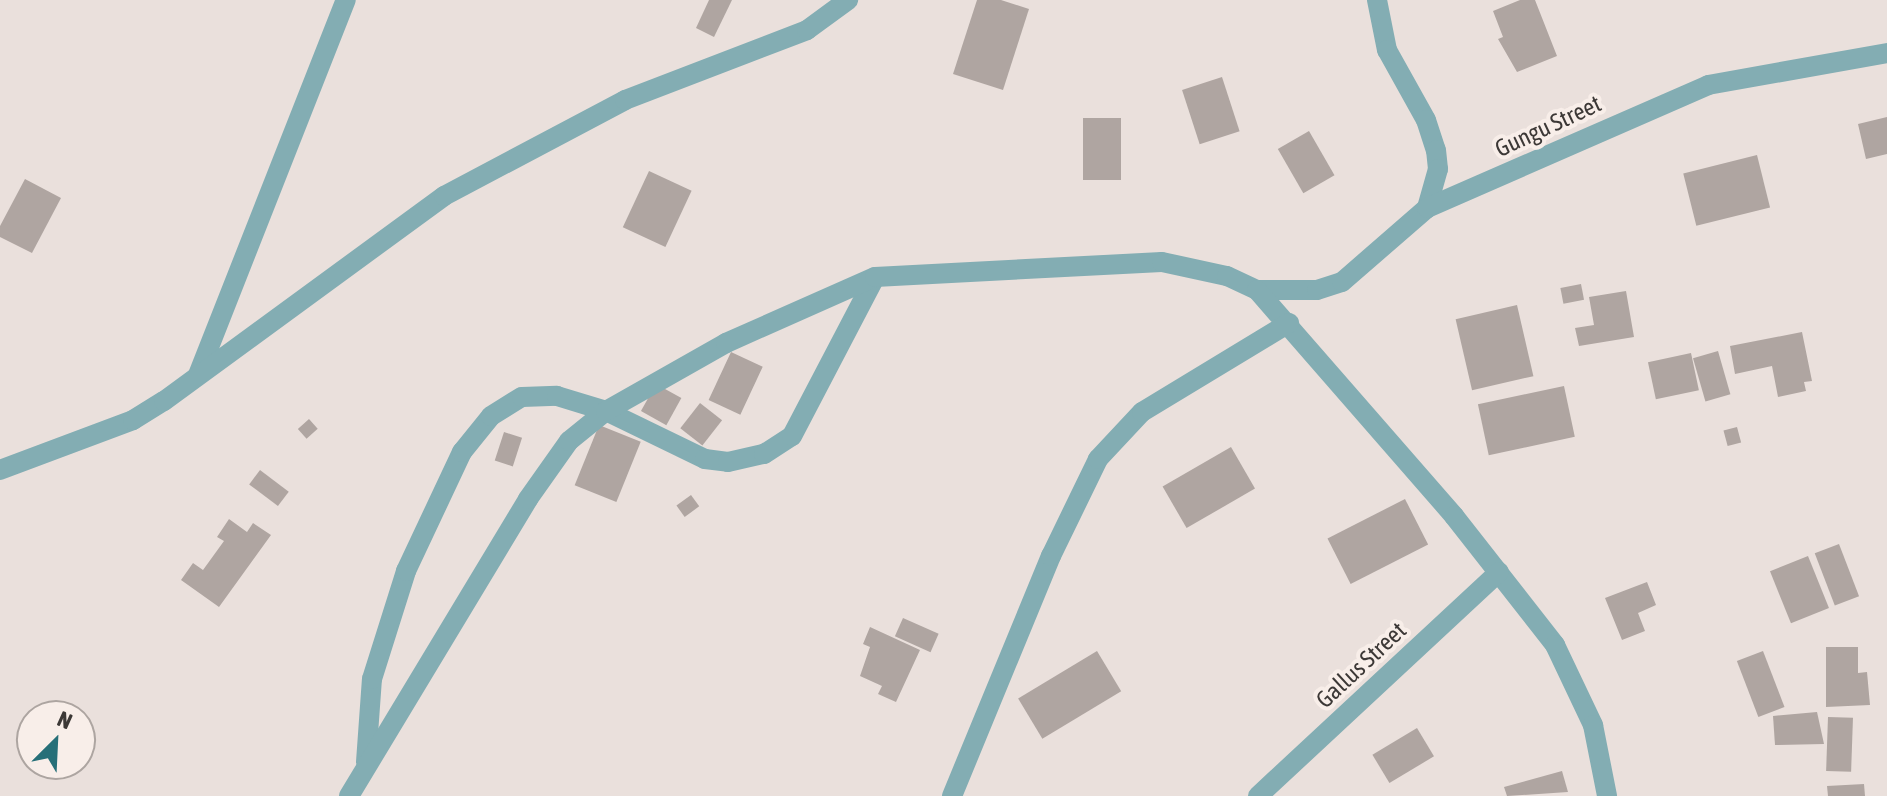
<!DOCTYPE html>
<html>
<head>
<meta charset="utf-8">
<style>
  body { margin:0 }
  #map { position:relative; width:1887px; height:796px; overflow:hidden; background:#eae0dc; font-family:"Asap Condensed",sans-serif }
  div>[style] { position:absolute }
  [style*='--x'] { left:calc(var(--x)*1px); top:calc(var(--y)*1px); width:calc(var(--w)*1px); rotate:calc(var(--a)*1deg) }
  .building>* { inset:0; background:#afa5a1; transform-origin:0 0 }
  .minor>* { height:20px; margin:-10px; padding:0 10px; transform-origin:10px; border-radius:10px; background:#83adb3 }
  span { translate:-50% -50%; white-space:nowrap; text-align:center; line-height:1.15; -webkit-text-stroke:8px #f8eee9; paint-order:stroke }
  .street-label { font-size:24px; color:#3c3836 }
  .north { position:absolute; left:16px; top:700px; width:80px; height:80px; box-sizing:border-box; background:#f8eee9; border:2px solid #ada5a1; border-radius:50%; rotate:24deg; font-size:22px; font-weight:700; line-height:32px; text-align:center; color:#3c3836 }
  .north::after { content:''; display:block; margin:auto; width:28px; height:36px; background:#266f78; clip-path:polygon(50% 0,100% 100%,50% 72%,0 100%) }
</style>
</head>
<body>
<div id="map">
  <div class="building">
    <div style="clip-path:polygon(709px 0,732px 0,714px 37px,696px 28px)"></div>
    <div style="clip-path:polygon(977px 0,1001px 0,1029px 9px,1003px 90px,953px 74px)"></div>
    <div style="clip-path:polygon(1520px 0,1535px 0,1557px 56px,1517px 72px,1498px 39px,1503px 37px,1493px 11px)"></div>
    <div style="left:1222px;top:77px;width:57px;height:42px;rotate:72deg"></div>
    <div style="clip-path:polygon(1887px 117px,1887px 154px,1866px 159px,1858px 124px)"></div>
    <div style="left:1083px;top:118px;width:38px;height:62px"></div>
    <div style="left:1309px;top:131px;width:51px;height:36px;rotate:60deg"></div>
    <div style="left:1757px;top:155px;width:54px;height:76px;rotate:76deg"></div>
    <div style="left:649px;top:171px;width:47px;height:62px;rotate:25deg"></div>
    <div style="clip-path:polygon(25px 179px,61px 198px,32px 253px,0 237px,0 226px)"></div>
    <div style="left:1581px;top:284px;width:16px;height:21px;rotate:79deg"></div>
    <div style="clip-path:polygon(1626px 291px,1634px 337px,1579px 346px,1575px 328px,1594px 325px,1589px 297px)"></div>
    <div style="left:1517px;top:305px;width:73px;height:63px;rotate:77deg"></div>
    <div style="clip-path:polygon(1802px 332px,1812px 381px,1804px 382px,1806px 391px,1778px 397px,1772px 366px,1735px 374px,1730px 346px)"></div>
    <div style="left:1718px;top:351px;width:45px;height:26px;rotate:74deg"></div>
    <div style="left:731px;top:352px;width:35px;height:53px;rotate:25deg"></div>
    <div style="left:1691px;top:353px;width:38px;height:44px;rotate:78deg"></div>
    <div style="left:656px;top:384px;width:29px;height:31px;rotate:29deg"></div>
    <div style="left:1564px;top:386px;width:52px;height:88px;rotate:78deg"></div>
    <div style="left:700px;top:403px;width:28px;height:32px;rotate:38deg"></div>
    <div style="left:309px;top:419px;width:13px;height:15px;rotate:48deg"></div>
    <div style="left:599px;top:425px;width:45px;height:65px;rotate:22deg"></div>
    <div style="left:1737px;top:427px;width:16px;height:14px;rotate:75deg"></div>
    <div style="left:504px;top:432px;width:19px;height:30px;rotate:18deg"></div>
    <div style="left:1231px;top:447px;width:48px;height:79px;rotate:60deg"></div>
    <div style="left:260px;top:470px;width:36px;height:18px;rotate:37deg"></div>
    <div style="left:691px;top:495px;width:14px;height:18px;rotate:54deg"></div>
    <div style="left:1405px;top:499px;width:51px;height:87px;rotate:63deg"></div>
    <div style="clip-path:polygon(229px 519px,247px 532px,253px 523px,271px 535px,219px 607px,181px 580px,193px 563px,203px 570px,224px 541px,217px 537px)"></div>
    <div style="left:1839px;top:544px;width:56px;height:26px;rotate:69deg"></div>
    <div style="left:1808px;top:556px;width:56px;height:41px;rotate:68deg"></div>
    <div style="clip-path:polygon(1647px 582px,1656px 605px,1638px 613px,1645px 631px,1622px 640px,1605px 598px)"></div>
    <div style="left:903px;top:618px;width:39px;height:20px;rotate:24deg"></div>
    <div style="clip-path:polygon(870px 627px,920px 650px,896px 702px,878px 694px,882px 686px,860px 676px,870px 647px,863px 644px)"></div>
    <div style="clip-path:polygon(1826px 647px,1858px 647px,1858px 673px,1867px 672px,1870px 705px,1826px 707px)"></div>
    <div style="left:1097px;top:651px;width:47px;height:92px;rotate:59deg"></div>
    <div style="left:1763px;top:651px;width:60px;height:28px;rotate:69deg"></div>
    <div style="clip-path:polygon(1817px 712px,1824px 744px,1775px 745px,1773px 716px)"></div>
    <div style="left:1828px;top:717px;width:25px;height:54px;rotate:2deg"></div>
    <div style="left:1417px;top:728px;width:33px;height:52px;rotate:59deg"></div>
    <div style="clip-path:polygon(1562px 771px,1568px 792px,1507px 796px,1504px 787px)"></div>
    <div style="clip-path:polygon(1864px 784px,1865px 796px,1828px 796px,1827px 786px)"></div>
  </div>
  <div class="minor">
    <div style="--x:1377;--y:0;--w:51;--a:78.7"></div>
    <div style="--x:1387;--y:50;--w:80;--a:60.9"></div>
    <div style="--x:1426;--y:120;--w:32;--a:72"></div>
    <div style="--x:1436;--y:150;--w:19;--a:84"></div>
    <div style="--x:1438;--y:169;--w:41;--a:105.8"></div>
    <div style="--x:1257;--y:290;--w:60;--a:0"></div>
    <div style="--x:1317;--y:290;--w:26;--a:-18"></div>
    <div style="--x:1342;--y:282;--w:113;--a:-41"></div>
    <div style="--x:1427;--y:208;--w:307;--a:-23.6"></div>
    <div style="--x:1708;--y:85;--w:182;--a:-10.1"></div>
    <div style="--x:198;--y:375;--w:403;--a:-68.5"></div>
    <div style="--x:0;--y:470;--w:142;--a:-20.6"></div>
    <div style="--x:133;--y:420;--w:36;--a:-32"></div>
    <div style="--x:164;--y:401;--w:347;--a:-36.2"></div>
    <div style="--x:444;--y:196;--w:205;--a:-27.9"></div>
    <div style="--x:625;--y:100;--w:195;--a:-21"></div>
    <div style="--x:807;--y:30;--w:51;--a:-36.2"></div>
    <div style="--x:366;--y:762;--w:83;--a:-85.9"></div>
    <div style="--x:372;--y:679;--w:113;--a:-72.5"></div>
    <div style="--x:406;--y:571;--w:132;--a:-64.8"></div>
    <div style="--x:462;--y:452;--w:46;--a:-51.1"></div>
    <div style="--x:491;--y:416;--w:36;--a:-32"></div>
    <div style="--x:522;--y:397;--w:35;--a:-2"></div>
    <div style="--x:557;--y:396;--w:51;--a:17"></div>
    <div style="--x:606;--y:411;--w:110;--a:25.9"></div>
    <div style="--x:705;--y:459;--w:23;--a:7"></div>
    <div style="--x:728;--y:462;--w:37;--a:-13"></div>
    <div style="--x:764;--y:454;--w:33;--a:-33"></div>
    <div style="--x:792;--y:436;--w:179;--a:-62.4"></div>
    <div style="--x:349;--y:796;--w:347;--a:-58.9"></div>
    <div style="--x:528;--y:499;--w:71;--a:-54.7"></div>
    <div style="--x:569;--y:441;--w:48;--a:-39"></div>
    <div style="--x:606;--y:411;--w:138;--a:-29.5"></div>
    <div style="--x:726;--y:343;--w:163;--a:-23.9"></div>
    <div style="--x:875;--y:277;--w:287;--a:-3"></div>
    <div style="--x:1162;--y:262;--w:66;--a:12.2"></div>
    <div style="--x:1227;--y:276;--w:33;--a:25"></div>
    <div style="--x:1257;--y:290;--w:300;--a:48.9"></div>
    <div style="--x:1454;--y:516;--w:164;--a:51.9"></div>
    <div style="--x:1555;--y:645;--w:89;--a:64.6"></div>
    <div style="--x:1593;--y:725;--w:72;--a:78.8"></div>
    <div style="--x:952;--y:796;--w:260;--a:-67.6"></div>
    <div style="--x:1051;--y:556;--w:108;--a:-64.1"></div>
    <div style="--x:1098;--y:459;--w:64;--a:-46.9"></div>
    <div style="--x:1142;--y:412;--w:172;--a:-31.2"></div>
    <div style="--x:1258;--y:796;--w:329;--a:-42.9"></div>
  </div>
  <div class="street-label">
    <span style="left:1548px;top:126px;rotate:-25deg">Gungu Street</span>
    <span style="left:1361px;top:665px;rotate:-43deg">Gallus Street</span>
  </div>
  <div class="north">N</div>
</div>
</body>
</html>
